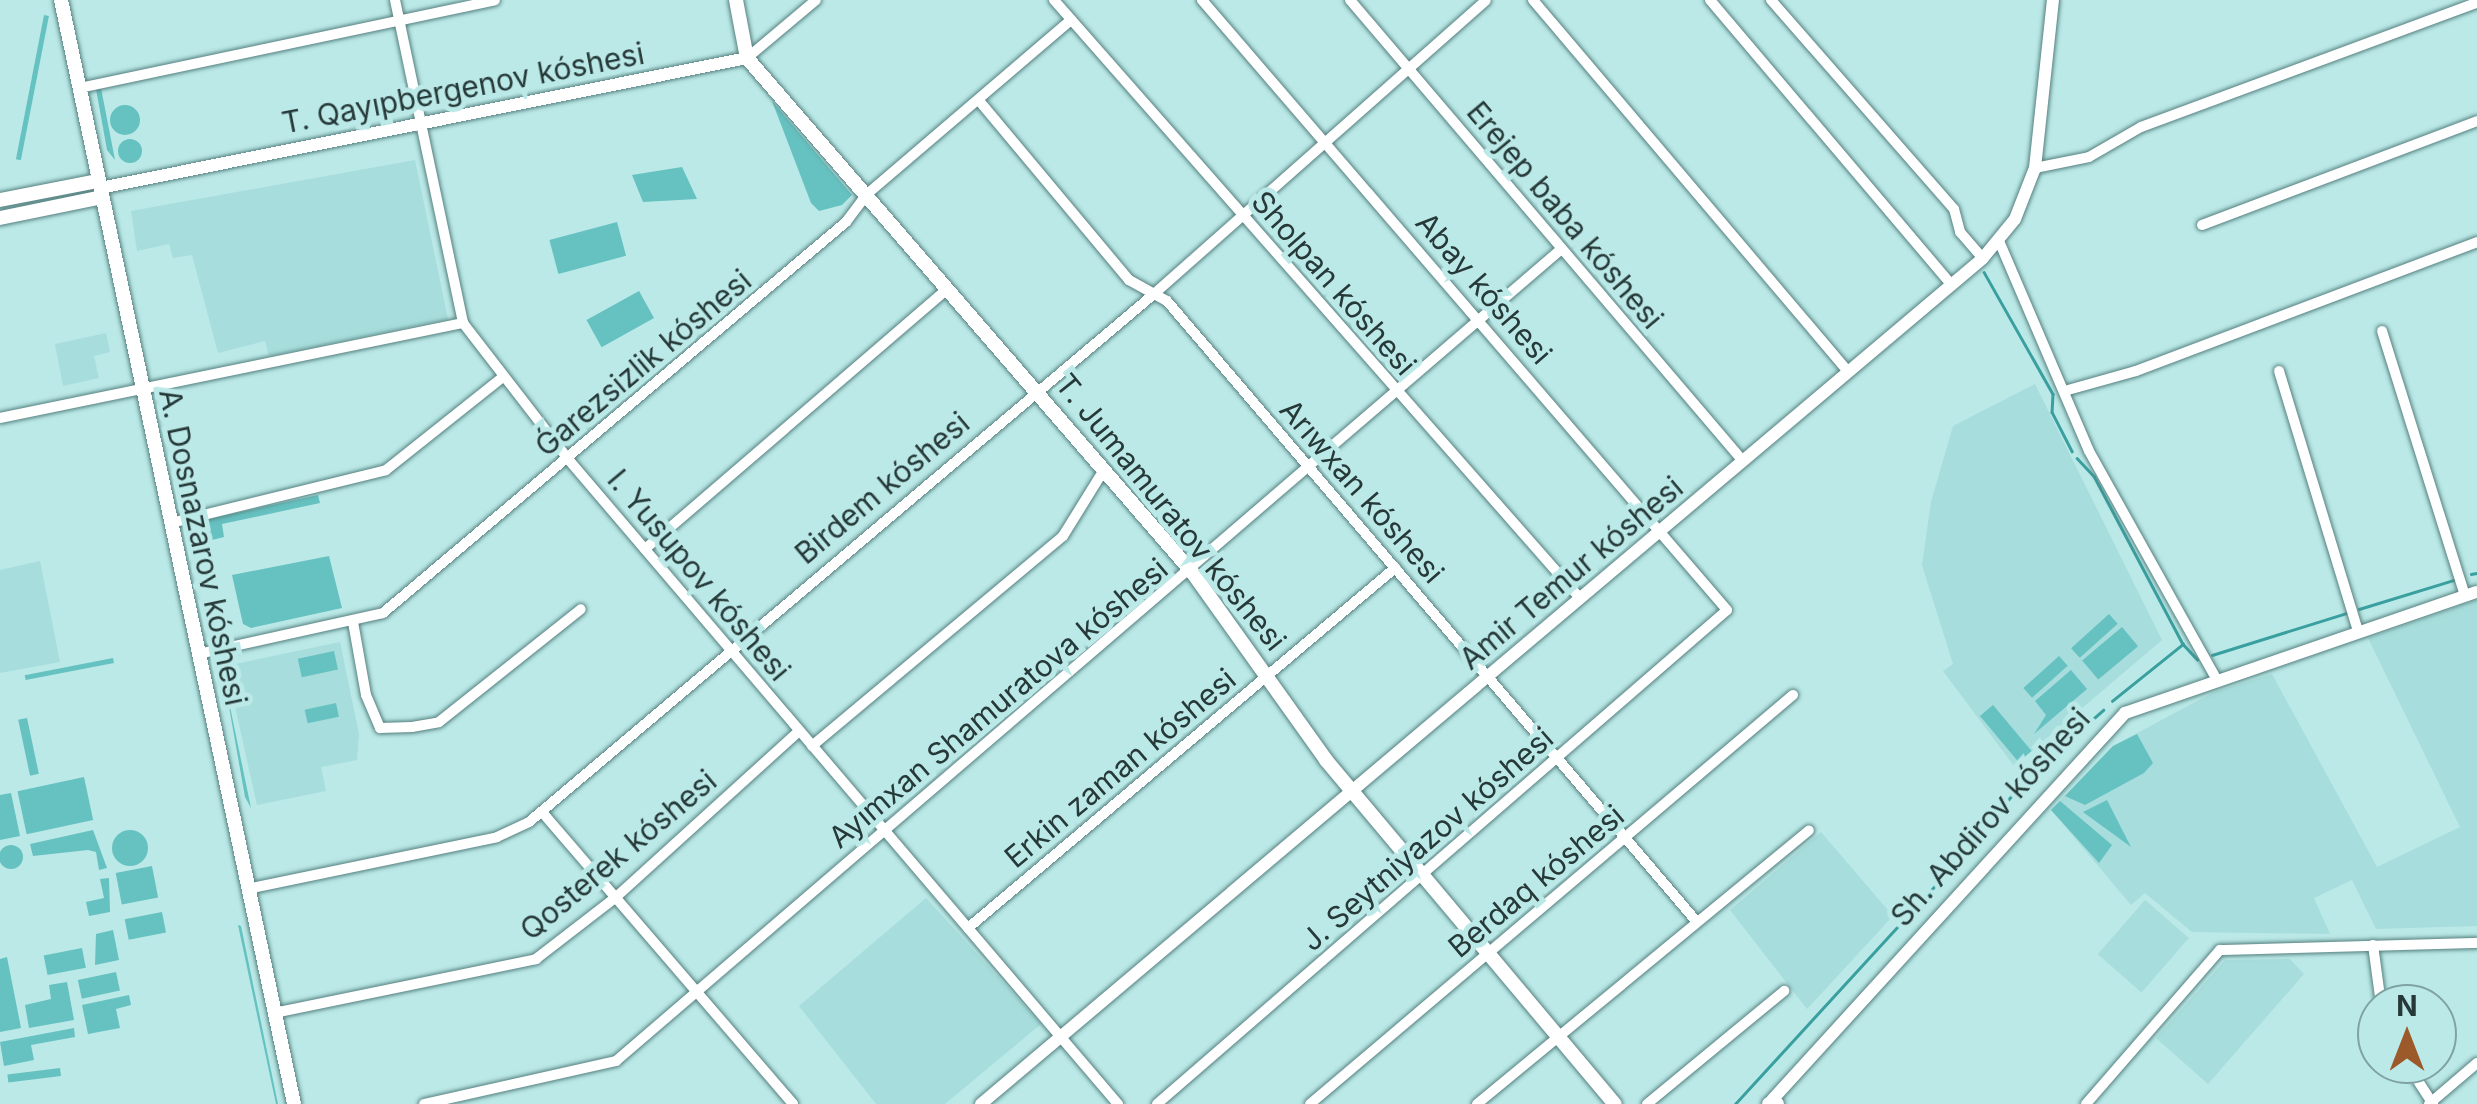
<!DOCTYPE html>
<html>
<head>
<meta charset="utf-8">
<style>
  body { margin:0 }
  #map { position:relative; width:2477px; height:1104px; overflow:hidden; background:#bbe9e8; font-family:Inter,sans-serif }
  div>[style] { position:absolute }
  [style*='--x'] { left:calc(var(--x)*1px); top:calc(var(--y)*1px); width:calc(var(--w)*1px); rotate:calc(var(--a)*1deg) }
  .built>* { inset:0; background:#a7dddc; transform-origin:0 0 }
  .green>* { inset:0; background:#66c1c1; transform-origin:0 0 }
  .round { border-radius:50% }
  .stream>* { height:2.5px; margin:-1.25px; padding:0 1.25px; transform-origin:1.25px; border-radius:1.25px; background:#3a9f9f }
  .roads { filter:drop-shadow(0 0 2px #55807f) drop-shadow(0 0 2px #55807f) }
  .minor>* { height:10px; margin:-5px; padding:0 5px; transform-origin:5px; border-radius:5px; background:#fff }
  .tertiary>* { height:12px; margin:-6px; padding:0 6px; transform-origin:6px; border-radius:6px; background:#fff }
  .secondary>* { height:14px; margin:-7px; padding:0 7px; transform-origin:7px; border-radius:7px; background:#fff }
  span { translate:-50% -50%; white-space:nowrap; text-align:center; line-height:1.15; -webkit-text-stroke:10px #bbe9e8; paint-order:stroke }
  .street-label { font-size:30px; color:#263938 }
  .north { position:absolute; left:2357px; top:984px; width:100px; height:100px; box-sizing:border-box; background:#bbe9e8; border:2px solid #7fa3a2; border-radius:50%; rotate:0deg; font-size:28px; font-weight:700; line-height:40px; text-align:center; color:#263938 }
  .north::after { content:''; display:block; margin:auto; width:35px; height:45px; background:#9c5929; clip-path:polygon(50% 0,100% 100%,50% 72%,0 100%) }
</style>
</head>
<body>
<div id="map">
  <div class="built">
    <div style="clip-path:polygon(415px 160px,448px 319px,269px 356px,265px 341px,218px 353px,192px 255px,173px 258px,169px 244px,137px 251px,131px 211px)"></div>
    <div style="clip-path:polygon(106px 333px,110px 352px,94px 356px,99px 378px,63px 386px,55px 344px)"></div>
    <div style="clip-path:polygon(2035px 384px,2162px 640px,2014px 766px,1943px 671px,1953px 664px,1922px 565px,1931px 502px,1953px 426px)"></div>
    <div style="clip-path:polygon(40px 561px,60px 662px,0 673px,0 570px)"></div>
    <div style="clip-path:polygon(2477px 600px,2477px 926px,2376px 929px,2352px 880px,2314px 898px,2330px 934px,2192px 932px,2145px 893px,2131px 905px,2051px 810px,2113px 746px,2214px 692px,2272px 674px,2377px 867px,2460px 827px,2368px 638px)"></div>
    <div style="clip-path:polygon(340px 642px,359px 734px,357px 760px,321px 767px,326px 791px,257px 805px,226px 666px)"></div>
    <div style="clip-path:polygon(1821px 832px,1893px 916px,1807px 1009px,1730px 910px)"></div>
    <div style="clip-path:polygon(926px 898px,1041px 1024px,945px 1104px,876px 1104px,799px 1006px)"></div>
    <div style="left:2145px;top:900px;width:58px;height:72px;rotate:41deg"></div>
    <div style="clip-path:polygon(2290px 959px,2304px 974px,2208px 1084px,2156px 1038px,2225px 960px)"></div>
  </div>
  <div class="green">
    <div style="left:44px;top:15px;width:5px;height:147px;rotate:11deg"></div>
    <div style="clip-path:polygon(101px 88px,115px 160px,107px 150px,96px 89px)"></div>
    <div style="clip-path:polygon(772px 101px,852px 195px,842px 205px,819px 211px,811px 203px)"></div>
    <div class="round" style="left:110px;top:105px;width:30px;height:30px"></div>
    <div class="round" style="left:118px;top:139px;width:24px;height:24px"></div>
    <div style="clip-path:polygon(682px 167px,697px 199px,643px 202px,632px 175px)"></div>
    <div style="left:617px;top:222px;width:35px;height:70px;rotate:75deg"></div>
    <div style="left:639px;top:291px;width:31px;height:60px;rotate:61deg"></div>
    <div style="clip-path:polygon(318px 495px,320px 503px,222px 524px,224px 537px,204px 542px,200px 521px)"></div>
    <div style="clip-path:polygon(329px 556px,342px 608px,251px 628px,243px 624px,232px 575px)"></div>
    <div style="left:2109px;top:614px;width:13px;height:51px;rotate:48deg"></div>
    <div style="left:2122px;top:627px;width:25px;height:52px;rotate:50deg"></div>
    <div style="left:334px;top:651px;width:19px;height:37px;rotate:78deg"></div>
    <div style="left:2059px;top:656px;width:13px;height:48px;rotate:48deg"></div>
    <div style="left:113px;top:658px;width:5px;height:90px;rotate:79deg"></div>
    <div style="clip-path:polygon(2071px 670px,2087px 689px,2034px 734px,2046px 715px,2035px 701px)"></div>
    <div style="clip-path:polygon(223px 673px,251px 808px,245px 797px)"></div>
    <div style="left:336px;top:703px;width:14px;height:32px;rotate:78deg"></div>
    <div style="left:1993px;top:705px;width:60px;height:17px;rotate:50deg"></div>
    <div style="left:27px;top:718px;width:57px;height:9px;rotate:78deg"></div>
    <div style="clip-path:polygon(2137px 734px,2153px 763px,2144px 773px,2085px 805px,2065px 796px,2113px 746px)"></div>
    <div style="left:84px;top:777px;width:44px;height:68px;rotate:78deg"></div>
    <div style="clip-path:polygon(11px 793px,20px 836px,0 840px,0 795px)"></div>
    <div style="clip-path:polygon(2107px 800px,2131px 847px,2083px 812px)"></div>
    <div style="clip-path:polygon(2060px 801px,2112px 845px,2099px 863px,2051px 810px)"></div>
    <div style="clip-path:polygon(93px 830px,107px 868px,99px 870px,96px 852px,88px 850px,33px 856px,30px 844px)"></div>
    <div class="round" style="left:112px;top:830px;width:36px;height:36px"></div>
    <div class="round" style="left:-1px;top:845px;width:24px;height:24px"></div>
    <div style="left:152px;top:866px;width:32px;height:37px;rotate:79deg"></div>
    <div style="clip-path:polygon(109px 878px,110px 912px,89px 916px,86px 902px,104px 898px,100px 879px)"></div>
    <div style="left:162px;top:912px;width:21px;height:38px;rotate:79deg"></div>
    <div style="clip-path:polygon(238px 925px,241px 926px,278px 1104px,276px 1104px)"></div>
    <div style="clip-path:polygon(113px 930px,119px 960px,95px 965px,96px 934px)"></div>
    <div style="left:82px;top:948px;width:20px;height:39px;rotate:79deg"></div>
    <div style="clip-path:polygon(7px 957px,21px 1028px,0 1032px,0 959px)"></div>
    <div style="left:116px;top:972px;width:19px;height:39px;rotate:78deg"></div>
    <div style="clip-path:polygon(67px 982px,74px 1020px,29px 1028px,25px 1005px,51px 999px,49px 985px)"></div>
    <div style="clip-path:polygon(129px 995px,131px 1005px,116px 1009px,120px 1028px,88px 1034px,82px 1005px)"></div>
    <div style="clip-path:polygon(74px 1028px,75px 1037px,31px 1045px,34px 1060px,4px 1066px,0 1042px)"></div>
    <div style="left:60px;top:1068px;width:8px;height:53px;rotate:83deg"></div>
  </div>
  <div class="stream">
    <div style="--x:1984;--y:272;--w:140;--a:60.5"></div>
    <div style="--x:2053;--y:394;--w:18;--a:93"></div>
    <div style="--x:2052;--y:412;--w:44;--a:62.9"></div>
    <div style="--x:2077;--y:458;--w:25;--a:47"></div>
    <div style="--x:2094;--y:476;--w:190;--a:62.1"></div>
    <div style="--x:2471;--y:574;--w:6;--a:-9"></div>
    <div style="--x:2359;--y:609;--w:99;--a:-17"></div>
    <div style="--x:2212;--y:655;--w:141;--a:-17.3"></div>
    <div style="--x:2112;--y:701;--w:91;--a:-38.8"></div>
    <div style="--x:2183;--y:644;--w:21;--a:47"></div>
    <div style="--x:1951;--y:869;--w:121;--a:-50.4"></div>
    <div style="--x:2028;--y:776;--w:100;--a:-41.3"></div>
    <div style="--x:1735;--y:1104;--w:305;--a:-47.5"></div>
  </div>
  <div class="roads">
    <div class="minor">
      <div style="--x:395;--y:0;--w:330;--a:78.1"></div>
      <div style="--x:463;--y:323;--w:172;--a:52.3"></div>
      <div style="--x:568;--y:459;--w:848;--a:49.55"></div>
      <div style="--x:1054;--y:0;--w:796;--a:48.67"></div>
      <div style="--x:1350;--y:0;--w:606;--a:49.55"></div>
      <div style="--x:1533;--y:0;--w:487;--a:49.7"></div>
      <div style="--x:1710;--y:0;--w:374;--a:49.7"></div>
      <div style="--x:1771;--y:0;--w:278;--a:48.8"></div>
      <div style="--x:1954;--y:209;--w:24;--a:75"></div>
      <div style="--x:1960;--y:232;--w:35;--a:49"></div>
      <div style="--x:747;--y:58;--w:90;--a:-40"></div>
      <div style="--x:79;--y:88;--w:425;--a:-11.9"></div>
      <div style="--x:981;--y:103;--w:231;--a:50.1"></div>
      <div style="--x:1129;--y:280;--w:43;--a:28.9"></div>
      <div style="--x:1167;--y:301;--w:816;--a:49.52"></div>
      <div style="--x:2035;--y:168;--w:55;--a:-11.5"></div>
      <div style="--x:2089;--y:157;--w:60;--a:-30"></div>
      <div style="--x:2141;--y:127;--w:358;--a:-20.3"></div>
      <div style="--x:2202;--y:225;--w:294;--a:-20.7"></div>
      <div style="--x:1999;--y:241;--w:228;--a:66.8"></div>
      <div style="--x:2089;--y:451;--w:260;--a:60.8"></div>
      <div style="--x:2382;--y:331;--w:278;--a:72.6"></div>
      <div style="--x:2279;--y:371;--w:272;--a:73.1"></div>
      <div style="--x:2068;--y:390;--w:71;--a:-15.6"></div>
      <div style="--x:2136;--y:371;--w:365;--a:-20.7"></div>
      <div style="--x:0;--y:418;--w:473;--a:-11.6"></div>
      <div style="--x:171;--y:523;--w:221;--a:-13.8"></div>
      <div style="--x:386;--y:470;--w:149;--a:-38.5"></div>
      <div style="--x:645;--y:549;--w:400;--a:-40.7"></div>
      <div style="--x:353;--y:622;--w:74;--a:79.9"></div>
      <div style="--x:366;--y:695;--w:36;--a:67"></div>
      <div style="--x:380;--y:728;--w:32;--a:-2"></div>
      <div style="--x:412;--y:727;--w:27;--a:-10"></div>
      <div style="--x:439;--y:722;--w:181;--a:-38.5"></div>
      <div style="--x:198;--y:654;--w:189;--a:-12.5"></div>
      <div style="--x:383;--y:613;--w:606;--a:-40.18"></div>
      <div style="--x:846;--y:222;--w:34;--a:-53"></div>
      <div style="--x:866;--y:195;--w:270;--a:-40.5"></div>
      <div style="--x:812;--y:746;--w:327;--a:-39.9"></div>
      <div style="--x:1063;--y:536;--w:78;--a:-58.2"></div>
      <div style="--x:542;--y:812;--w:385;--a:49.3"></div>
      <div style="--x:247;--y:889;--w:255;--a:-11.7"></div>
      <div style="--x:497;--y:837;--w:35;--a:-25"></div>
      <div style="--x:529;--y:822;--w:818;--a:-40.19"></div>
      <div style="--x:1154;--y:294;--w:443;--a:-41.5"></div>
      <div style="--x:968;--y:928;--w:559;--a:-40.13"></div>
      <div style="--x:2373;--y:945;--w:60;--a:82.3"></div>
      <div style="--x:274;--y:1013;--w:268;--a:-11.6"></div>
      <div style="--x:536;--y:959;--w:100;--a:-37.7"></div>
      <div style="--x:615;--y:898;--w:248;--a:-42.2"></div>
      <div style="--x:2407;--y:1064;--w:48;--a:57"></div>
      <div style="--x:424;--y:1104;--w:197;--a:-12.6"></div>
      <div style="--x:616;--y:1061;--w:1243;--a:-40.66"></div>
      <div style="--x:1157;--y:1104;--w:754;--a:-40.91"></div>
      <div style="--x:1727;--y:610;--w:805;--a:-130.72"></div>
      <div style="--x:1310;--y:1104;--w:633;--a:-40.26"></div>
      <div style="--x:1477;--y:1104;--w:430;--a:-39.5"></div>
      <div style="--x:1647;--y:1104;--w:178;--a:-39.5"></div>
      <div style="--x:2086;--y:1104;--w:204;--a:-49"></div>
      <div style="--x:2220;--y:950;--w:257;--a:-1.6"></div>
      <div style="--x:2429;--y:1104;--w:63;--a:-40.5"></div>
    </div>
    <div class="tertiary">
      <div style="--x:100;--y:188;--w:660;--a:-11.36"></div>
      <div style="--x:1772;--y:1100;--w:524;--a:-47.63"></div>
      <div style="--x:2125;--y:713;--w:372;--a:-19"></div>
      <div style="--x:981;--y:1104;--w:1311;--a:-40.17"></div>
      <div style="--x:1983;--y:258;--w:50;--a:-50.6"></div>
      <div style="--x:2015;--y:219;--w:55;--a:-68.6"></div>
      <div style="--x:2035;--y:168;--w:169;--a:-83.9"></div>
    </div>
    <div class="secondary">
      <div style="--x:61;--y:0;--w:1128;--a:78.08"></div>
      <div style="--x:736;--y:0;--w:59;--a:79.3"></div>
      <div style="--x:747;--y:58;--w:680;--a:49.12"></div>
      <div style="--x:1192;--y:572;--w:231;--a:54.5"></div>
      <div style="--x:1326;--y:760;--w:449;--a:50"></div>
      <div style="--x:0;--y:200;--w:100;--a:-11"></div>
      <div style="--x:0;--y:218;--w:104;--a:-11.6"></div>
      <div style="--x:1769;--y:1104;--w:8;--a:0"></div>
    </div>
  </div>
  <div class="street-label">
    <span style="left:463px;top:88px;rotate:-11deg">T. Qayıpbergenov kóshesi</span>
    <span style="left:1565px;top:215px;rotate:50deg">Erejep baba kóshesi</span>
    <span style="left:1334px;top:283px;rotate:49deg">Sholpan kóshesi</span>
    <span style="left:1484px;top:288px;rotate:49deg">Abay kóshesi</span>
    <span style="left:643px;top:363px;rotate:-40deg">Ǵarezsizlik kóshesi</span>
    <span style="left:882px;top:488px;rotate:-40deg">Birdem kóshesi</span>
    <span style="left:1362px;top:491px;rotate:49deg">Arıwxan kóshesi</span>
    <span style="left:1171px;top:512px;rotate:51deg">T. Jumamuratov kóshesi</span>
    <span style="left:203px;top:547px;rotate:78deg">A. Dosnazarov kóshesi</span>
    <span style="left:1571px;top:573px;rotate:-40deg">Amir Temur kóshesi</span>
    <span style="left:699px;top:575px;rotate:50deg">I. Yusupov kóshesi</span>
    <span style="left:998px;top:703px;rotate:-40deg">Ayımxan Shamuratova kóshesi</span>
    <span style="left:1120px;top:768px;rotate:-40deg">Erkin zaman kóshesi</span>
    <span style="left:1990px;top:817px;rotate:-48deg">Sh. Abdirov kóshesi</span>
    <span style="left:1427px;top:839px;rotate:-41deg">J. Seytniyazov kóshesi</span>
    <span style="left:618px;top:855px;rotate:-40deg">Qosterek kóshesi</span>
    <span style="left:1536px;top:881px;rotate:-40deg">Berdaq kóshesi</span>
  </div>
  <div class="north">N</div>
</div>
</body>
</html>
